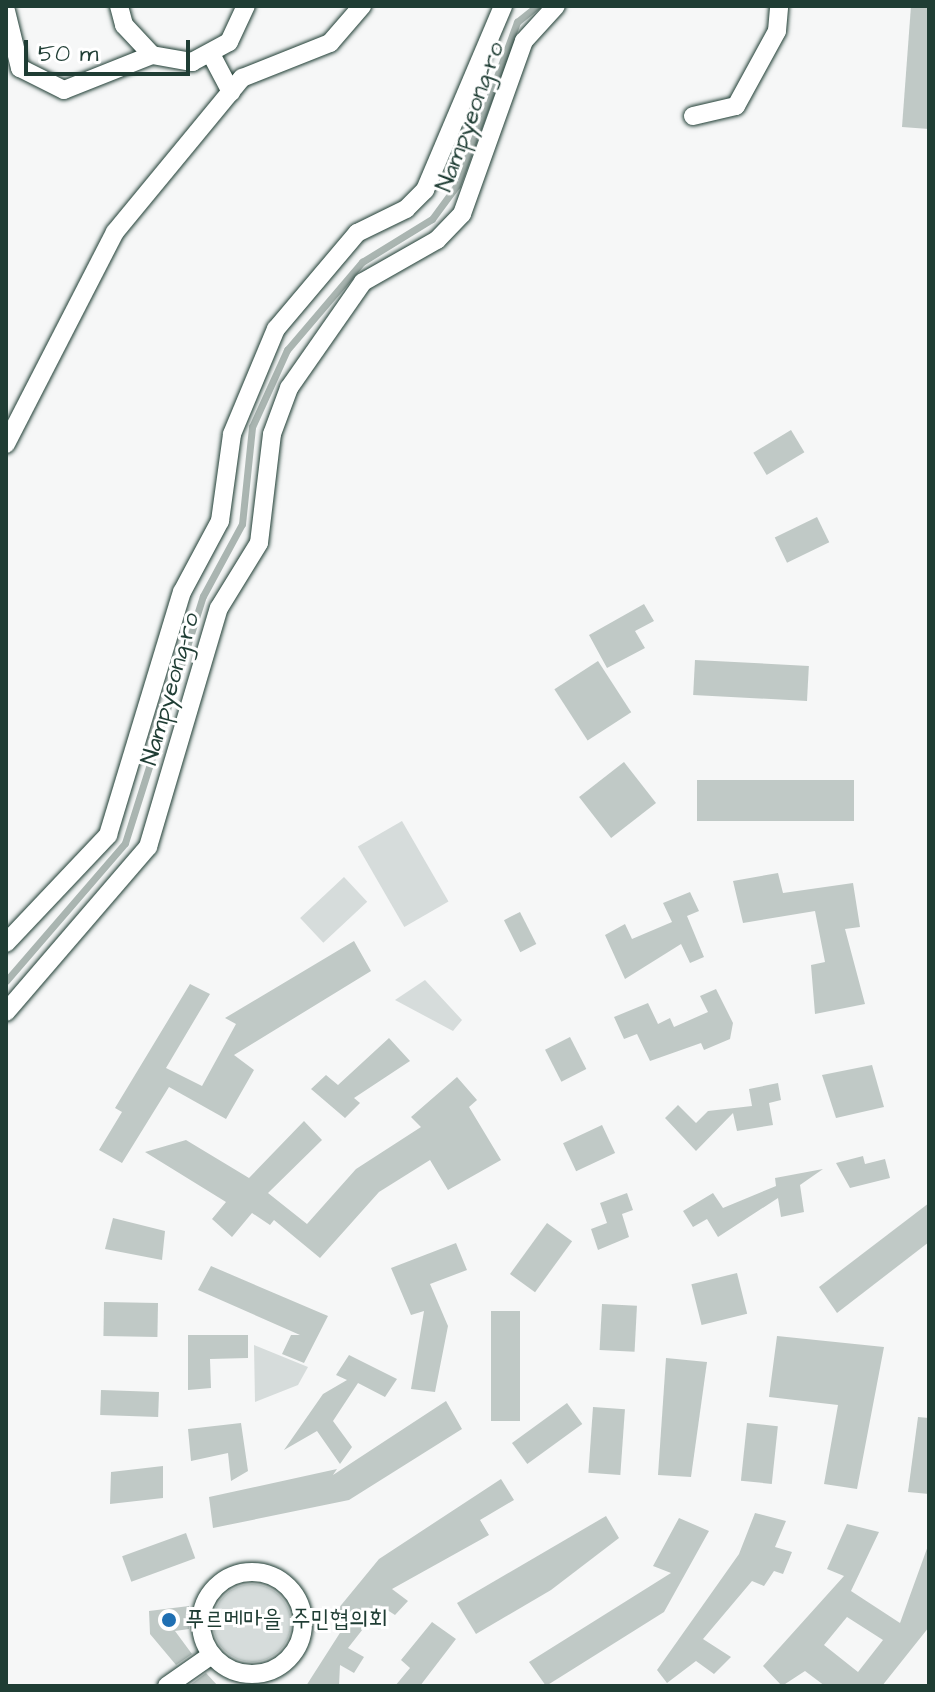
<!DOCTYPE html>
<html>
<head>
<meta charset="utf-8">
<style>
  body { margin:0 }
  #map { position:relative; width:935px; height:1692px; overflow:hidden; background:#f6f7f7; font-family:"Architects Daughter","Poor Story",sans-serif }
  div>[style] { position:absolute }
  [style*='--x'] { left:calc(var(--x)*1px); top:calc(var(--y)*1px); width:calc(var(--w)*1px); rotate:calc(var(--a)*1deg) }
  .green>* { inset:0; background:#d6dcdb; transform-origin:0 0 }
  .round { border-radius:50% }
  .stream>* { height:7px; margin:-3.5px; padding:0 3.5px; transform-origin:3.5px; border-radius:3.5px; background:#aab5b1 }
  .building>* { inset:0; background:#c0c9c6; transform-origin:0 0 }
  .roads { filter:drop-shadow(0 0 2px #1f3d34) drop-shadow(0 0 2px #1f3d34) }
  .street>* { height:18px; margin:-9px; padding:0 9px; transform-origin:9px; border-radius:9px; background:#fff }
  .street>.ring { margin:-9px; padding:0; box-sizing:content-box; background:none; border:18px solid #fff; border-radius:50% }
  .dots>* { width:22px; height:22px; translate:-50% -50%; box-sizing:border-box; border:4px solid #fff; border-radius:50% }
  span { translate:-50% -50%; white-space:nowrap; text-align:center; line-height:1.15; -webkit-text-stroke:6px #fff; paint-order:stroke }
  .street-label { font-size:24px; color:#1f3d34 }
  .poi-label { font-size:24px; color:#1f3d34 }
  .left { translate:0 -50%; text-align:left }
  .frame { position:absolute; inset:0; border:8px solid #1f3d34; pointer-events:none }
  .scale { position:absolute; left:24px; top:40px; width:166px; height:36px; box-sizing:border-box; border:4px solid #1f3d34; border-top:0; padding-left:10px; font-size:24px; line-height:28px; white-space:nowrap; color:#1f3d34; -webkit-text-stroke:6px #fff; paint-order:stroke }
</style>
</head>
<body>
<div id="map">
  <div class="green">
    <div style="left:402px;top:821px;width:93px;height:51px;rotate:60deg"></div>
    <div style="left:344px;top:877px;width:34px;height:60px;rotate:47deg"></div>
    <div style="clip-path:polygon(425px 980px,462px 1020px,453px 1031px,395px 1000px)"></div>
    <div style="clip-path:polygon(254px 1345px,308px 1367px,298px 1385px,255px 1402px)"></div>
    <div class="round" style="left:213px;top:1584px;width:78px;height:78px"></div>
  </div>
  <div class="stream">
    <div style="--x:6;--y:981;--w:182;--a:-49.2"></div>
    <div style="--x:125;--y:843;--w:259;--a:-72.5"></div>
    <div style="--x:203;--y:596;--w:82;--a:-61.6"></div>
    <div style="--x:242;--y:524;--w:98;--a:-84.1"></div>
    <div style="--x:252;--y:427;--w:85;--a:-65.6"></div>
    <div style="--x:287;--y:350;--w:116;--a:-49.6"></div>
    <div style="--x:362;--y:262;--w:82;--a:-31.6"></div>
    <div style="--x:432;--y:219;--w:42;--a:-53.7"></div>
    <div style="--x:457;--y:185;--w:174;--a:-69.8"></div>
    <div style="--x:517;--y:22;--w:26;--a:-39"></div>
  </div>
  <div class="building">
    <div style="clip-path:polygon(911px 6px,929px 6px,929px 129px,902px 127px)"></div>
    <div style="left:791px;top:430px;width:26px;height:44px;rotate:59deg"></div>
    <div style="left:817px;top:517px;width:28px;height:47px;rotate:64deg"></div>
    <div style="clip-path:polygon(644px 604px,654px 621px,635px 631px,645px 648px,607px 668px,589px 635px)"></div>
    <div style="left:695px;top:660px;width:114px;height:35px;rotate:3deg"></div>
    <div style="left:598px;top:661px;width:61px;height:52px;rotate:57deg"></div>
    <div style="left:624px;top:762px;width:52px;height:57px;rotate:52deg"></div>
    <div style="left:697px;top:780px;width:157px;height:41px"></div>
    <div style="clip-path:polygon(778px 873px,783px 893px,853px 883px,860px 927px,845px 929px,865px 1004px,815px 1014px,811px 965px,825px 962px,815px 911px,743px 923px,733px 881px)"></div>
    <div style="clip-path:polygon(690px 892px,699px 911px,687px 916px,704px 957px,690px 963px,681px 944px,625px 979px,605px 935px,625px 924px,632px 939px,672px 922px,663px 903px)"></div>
    <div style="left:520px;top:912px;width:36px;height:18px;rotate:63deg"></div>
    <div style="clip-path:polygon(354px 941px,371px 971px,234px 1055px,254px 1070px,226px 1119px,169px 1087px,122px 1163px,99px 1150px,122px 1112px,115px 1108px,190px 984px,210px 994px,166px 1068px,202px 1086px,236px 1024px,225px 1018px)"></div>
    <div style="clip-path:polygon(716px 989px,733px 1023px,730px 1039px,704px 1050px,701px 1043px,650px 1061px,637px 1034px,624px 1039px,614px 1017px,648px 1003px,658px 1024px,670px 1018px,674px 1027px,708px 1012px,700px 996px)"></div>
    <div style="left:570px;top:1037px;width:36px;height:28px;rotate:63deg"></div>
    <div style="clip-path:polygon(389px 1038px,410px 1061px,354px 1098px,360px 1103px,345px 1118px,311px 1089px,326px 1075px,338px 1085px)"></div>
    <div style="clip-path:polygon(872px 1065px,884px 1107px,836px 1118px,822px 1075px)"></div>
    <div style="clip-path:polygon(457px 1077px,477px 1100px,469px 1107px,501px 1160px,448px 1190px,430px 1160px,379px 1192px,320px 1258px,274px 1220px,270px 1225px,252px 1213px,232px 1237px,212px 1219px,226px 1202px,145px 1152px,186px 1140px,249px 1178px,304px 1121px,322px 1140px,268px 1193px,307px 1224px,356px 1169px,421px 1127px,411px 1117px)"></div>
    <div style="clip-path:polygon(778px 1083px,781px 1100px,769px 1103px,773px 1125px,737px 1131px,733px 1113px,696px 1151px,665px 1118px,678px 1105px,696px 1123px,708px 1111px,752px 1106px,749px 1089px)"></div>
    <div style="left:602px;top:1125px;width:31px;height:43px;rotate:65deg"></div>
    <div style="clip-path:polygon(863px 1156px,865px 1164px,885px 1159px,890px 1178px,850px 1188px,836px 1163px)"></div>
    <div style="clip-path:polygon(823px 1169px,800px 1185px,804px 1212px,781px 1217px,778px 1198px,718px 1237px,707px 1219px,693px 1227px,683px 1211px,713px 1193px,723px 1208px,776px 1186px,775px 1178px)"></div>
    <div style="clip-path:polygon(627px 1193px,633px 1210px,622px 1214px,629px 1237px,598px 1250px,591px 1229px,607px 1223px,600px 1203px)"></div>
    <div style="clip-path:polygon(929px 1203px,929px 1242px,837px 1313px,819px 1287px)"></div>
    <div style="clip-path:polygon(113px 1218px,165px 1231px,162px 1260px,105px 1249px)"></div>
    <div style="left:547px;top:1223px;width:31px;height:63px;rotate:36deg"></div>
    <div style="clip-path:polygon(456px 1243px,467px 1270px,430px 1284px,448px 1326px,435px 1392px,411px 1389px,424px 1311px,411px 1315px,391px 1268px)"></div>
    <div style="clip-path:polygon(211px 1266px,328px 1316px,304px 1363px,282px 1354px,291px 1335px,300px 1335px,198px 1290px)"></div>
    <div style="left:737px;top:1273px;width:42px;height:47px;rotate:76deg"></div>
    <div style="left:104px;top:1302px;width:54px;height:34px;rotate:1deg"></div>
    <div style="left:602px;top:1304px;width:35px;height:46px;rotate:3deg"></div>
    <div style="left:520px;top:1311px;width:110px;height:29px;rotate:90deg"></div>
    <div style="clip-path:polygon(188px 1335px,248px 1335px,248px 1358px,210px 1359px,211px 1388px,188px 1390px)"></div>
    <div style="clip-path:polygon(777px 1336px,884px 1347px,857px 1489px,824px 1484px,838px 1405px,769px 1397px)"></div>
    <div style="clip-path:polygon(349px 1355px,397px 1379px,385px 1397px,358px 1383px,333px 1421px,352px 1447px,340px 1464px,317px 1431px,284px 1450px,323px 1394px,347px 1380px,336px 1375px)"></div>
    <div style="clip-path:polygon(666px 1358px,707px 1362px,691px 1477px,658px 1475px)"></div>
    <div style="left:159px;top:1392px;width:25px;height:58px;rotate:92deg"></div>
    <div style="clip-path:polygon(446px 1401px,462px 1429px,349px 1500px,213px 1528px,209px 1497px,337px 1469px,333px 1475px)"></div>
    <div style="left:567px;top:1403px;width:26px;height:68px;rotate:54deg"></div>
    <div style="left:593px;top:1407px;width:32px;height:66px;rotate:4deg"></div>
    <div style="clip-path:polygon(918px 1417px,929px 1418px,929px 1494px,908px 1492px)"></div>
    <div style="clip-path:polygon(241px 1423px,248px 1471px,231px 1481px,228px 1453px,191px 1461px,188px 1429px)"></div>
    <div style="left:747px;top:1423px;width:31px;height:58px;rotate:6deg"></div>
    <div style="clip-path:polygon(163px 1466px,163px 1498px,110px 1504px,111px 1472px)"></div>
    <div style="clip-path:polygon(501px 1479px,514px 1500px,480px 1520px,489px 1535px,392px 1589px,408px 1601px,395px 1615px,381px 1606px,348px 1648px,364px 1657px,354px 1673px,340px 1665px,339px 1686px,306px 1686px,345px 1625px,333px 1615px,379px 1559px)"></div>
    <div style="clip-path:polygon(755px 1513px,786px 1521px,775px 1547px,792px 1552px,783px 1574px,774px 1571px,764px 1586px,752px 1581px,703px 1639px,731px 1657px,714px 1674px,696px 1661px,667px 1683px,657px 1670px,739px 1554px)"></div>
    <div style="clip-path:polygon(606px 1516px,619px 1538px,551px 1590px,476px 1634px,457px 1603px)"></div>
    <div style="clip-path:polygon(679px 1518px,709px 1531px,664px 1612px,546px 1686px,529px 1662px,671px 1573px,653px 1566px)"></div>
    <div style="clip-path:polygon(evenodd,847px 1524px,879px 1532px,851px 1591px,900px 1623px,929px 1543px,929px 1627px,882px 1686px,825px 1686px,805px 1671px,782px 1686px,763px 1666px,844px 1576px,827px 1569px,847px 1524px,847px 1617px,883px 1640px,858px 1672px,824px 1645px,847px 1617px)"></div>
    <div style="left:186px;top:1533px;width:27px;height:68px;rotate:70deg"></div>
    <div style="clip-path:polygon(189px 1606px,189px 1629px,175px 1631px,192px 1654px,176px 1665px,150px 1634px,149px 1611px)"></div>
    <div style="clip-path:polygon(432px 1622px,456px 1639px,420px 1686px,395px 1686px,410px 1668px,401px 1660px)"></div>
    <div style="clip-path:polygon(206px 1673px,218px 1686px,190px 1686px,190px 1685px)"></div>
  </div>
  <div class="roads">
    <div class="street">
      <div style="--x:119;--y:6;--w:20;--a:75"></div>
      <div style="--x:124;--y:25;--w:41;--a:47"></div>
      <div style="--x:152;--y:55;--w:41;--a:9.9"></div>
      <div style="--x:192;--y:62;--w:42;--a:-28.4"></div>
      <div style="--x:229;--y:42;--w:40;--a:-65"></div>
      <div style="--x:6;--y:11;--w:59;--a:76.2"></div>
      <div style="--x:20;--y:68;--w:49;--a:26.6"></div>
      <div style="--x:64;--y:90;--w:95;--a:-21.7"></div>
      <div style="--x:212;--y:56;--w:41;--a:62.2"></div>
      <div style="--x:693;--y:116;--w:44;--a:-13.1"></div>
      <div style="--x:736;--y:106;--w:85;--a:-61.3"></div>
      <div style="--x:777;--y:31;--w:25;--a:-85"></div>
      <div style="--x:6;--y:444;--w:238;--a:-62.8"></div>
      <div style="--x:115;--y:232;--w:200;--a:-50.5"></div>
      <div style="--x:242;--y:78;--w:95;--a:-21.7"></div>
      <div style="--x:330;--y:43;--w:49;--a:-49.1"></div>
      <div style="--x:6;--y:943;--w:149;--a:-46.6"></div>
      <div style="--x:108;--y:835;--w:254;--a:-73.1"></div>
      <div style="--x:182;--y:592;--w:81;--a:-61.8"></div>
      <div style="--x:220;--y:521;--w:88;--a:-82.1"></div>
      <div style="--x:232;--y:434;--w:114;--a:-67.3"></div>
      <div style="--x:276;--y:329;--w:126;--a:-49.8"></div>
      <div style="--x:357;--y:233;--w:55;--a:-26.1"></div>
      <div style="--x:406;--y:209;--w:27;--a:-45"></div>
      <div style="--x:425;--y:190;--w:200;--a:-67"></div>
      <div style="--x:6;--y:1012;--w:218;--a:-49.3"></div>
      <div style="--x:148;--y:847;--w:249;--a:-73.5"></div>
      <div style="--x:219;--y:608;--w:76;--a:-58.4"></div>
      <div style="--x:259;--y:543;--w:110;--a:-83.2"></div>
      <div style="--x:272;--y:434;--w:49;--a:-69.7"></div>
      <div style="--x:289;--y:388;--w:129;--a:-55.1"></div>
      <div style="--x:363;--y:282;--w:85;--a:-29.6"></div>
      <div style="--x:437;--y:240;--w:36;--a:-46"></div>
      <div style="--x:462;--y:214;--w:184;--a:-70.3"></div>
      <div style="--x:524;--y:41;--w:47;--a:-47.6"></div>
      <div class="ring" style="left:201px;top:1572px;width:84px;height:84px"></div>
      <div style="--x:167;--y:1686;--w:52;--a:-34.9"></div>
    </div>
  </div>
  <div class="dots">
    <div style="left:169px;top:1620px;background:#1f6fb2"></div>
  </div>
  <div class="street-label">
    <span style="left:471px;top:117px;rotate:-70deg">Nampyeong-ro</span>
    <span style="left:171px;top:689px;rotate:-74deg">Nampyeong-ro</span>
  </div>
  <div class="poi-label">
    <span class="left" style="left:185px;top:1620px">푸르메마을 주민협의회</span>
  </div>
  <div class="frame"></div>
  <div class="scale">50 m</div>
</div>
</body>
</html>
